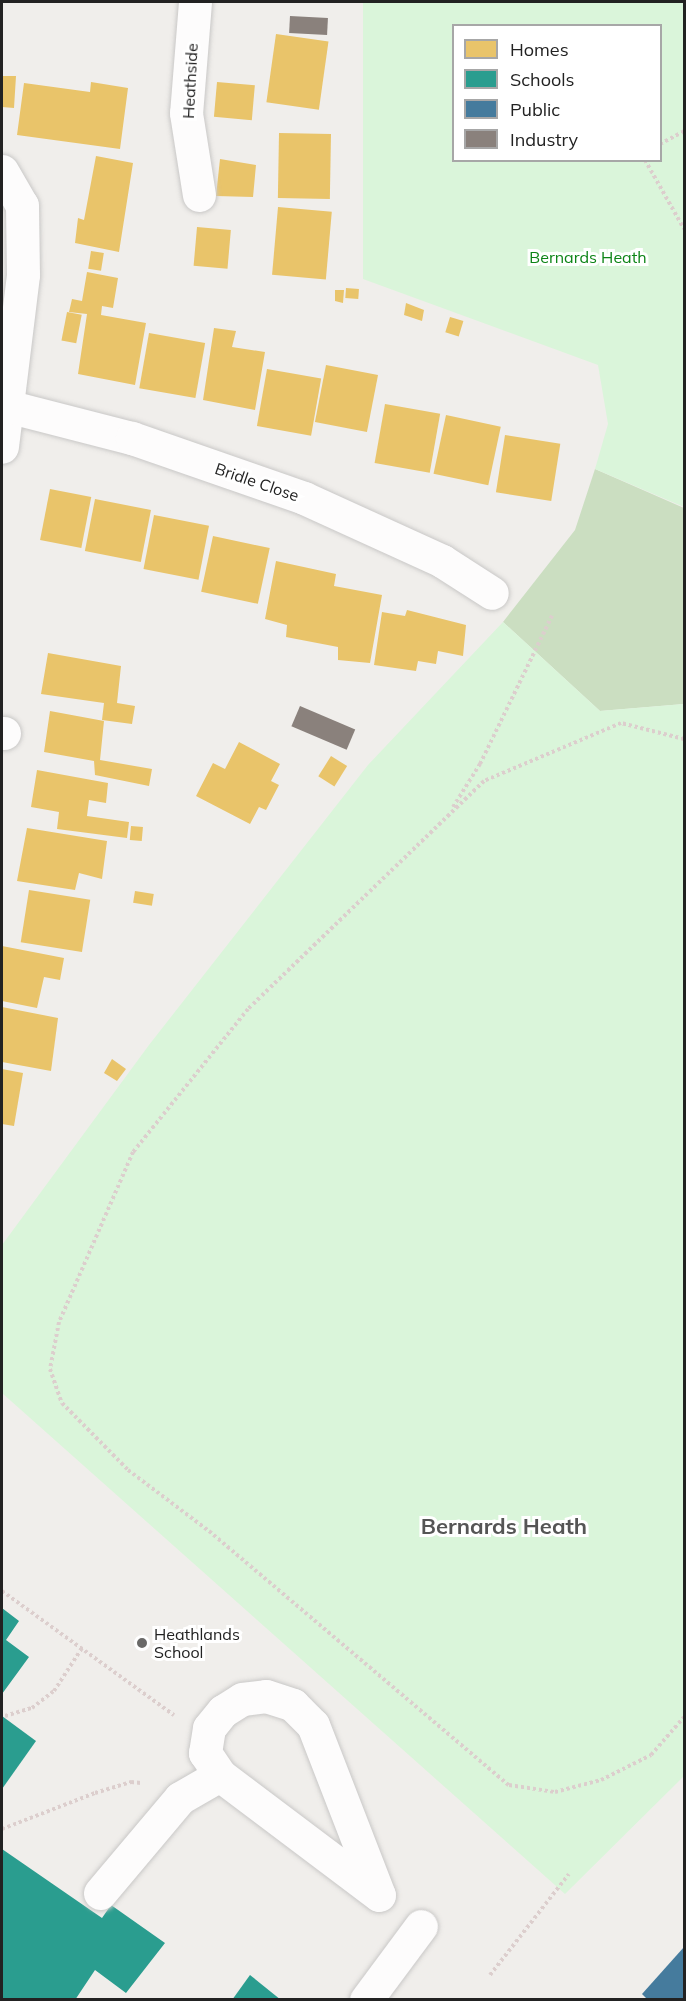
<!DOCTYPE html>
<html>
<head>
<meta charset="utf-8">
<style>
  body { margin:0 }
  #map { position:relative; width:686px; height:2001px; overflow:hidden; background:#f0eeeb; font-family:Mulish,sans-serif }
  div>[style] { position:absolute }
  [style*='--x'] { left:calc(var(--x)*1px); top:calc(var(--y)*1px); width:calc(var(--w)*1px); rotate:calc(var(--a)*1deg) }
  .forest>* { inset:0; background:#cbdec1 }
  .park>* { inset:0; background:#daf5da }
  .homes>* { inset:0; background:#e9c46a; transform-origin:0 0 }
  .schools>* { inset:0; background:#2a9d8f }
  .public>* { inset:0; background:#457b9d }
  .industry>* { inset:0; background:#8a817c; transform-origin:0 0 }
  .path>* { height:4px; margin-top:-2px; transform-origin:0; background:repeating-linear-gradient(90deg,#dccecd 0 3px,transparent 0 6px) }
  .roads { filter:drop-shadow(0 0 2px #c9c8c7) drop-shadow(0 0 2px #c9c8c7) }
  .minor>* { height:33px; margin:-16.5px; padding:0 16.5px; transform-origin:16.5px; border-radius:16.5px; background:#fdfcfc }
  .dots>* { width:16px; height:16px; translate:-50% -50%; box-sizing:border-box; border:3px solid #fff; border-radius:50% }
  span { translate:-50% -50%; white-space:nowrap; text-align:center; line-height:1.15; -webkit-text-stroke:6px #fff; paint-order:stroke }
  .street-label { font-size:16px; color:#222 }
  .park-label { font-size:16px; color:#0c8416 }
  .poi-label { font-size:16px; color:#222 }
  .left { translate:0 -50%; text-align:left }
  .district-label { font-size:22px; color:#555; font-weight:700 }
  .frame { position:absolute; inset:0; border:3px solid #222; pointer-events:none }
  .legend { position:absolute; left:452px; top:24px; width:210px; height:138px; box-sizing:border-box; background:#fff; border:2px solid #a7a7a7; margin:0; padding:8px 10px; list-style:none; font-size:18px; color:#222 }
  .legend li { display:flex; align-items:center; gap:12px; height:30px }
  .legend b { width:30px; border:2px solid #a7a7a7 }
</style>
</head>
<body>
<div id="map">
  <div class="forest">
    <div style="clip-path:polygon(595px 469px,684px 508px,684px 704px,600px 711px,503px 622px,575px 530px)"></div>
  </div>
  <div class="park">
    <div style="clip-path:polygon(evenodd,363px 2px,684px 2px,684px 507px,595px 469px,608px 424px,598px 365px,363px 279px,363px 2px,454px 26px,660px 26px,660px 160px,454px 160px,454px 26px)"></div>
    <div style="clip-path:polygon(503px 622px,600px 711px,684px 704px,684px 1776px,565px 1894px,2px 1393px,2px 1245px,149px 1045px,368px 765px)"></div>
  </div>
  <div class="homes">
    <div style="left:276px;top:34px;width:53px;height:69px;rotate:8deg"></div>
    <div style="clip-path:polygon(2px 76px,16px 76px,14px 108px,2px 107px)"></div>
    <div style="clip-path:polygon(91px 82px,128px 88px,120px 149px,17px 135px,24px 83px,90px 92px)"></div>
    <div style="left:217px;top:82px;width:38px;height:35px;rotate:5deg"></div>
    <div style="left:279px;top:133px;width:52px;height:65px;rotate:1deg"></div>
    <div style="clip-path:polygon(96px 156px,133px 163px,119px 252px,75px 243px,78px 218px,84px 220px)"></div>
    <div style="clip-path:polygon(220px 159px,256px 165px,253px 197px,216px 196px)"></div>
    <div style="left:278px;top:207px;width:54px;height:68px;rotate:5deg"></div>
    <div style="left:197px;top:227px;width:34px;height:39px;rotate:5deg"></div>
    <div style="left:91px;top:251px;width:13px;height:18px;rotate:9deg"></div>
    <div style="clip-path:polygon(87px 272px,118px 278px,113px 308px,102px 306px,101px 315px,146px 323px,135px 385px,78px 374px,87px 314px,69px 312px,72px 299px,82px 301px)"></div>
    <div style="left:346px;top:288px;width:13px;height:10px;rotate:4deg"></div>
    <div style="clip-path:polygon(335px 290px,344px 290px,343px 303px,335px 301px)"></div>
    <div style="clip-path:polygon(406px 303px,424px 310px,422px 321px,404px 315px)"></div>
    <div style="left:67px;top:312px;width:15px;height:29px;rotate:11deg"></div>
    <div style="left:450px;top:317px;width:14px;height:16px;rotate:17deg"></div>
    <div style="clip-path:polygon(214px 328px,236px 331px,232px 347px,265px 352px,255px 410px,203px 400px)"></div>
    <div style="left:149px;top:333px;width:57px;height:56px;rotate:10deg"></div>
    <div style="left:326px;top:365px;width:53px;height:58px;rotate:11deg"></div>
    <div style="left:267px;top:369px;width:55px;height:58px;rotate:10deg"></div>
    <div style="left:385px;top:404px;width:56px;height:60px;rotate:10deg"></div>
    <div style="left:446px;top:415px;width:56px;height:60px;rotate:12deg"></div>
    <div style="left:505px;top:435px;width:56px;height:58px;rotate:9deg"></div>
    <div style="left:50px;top:489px;width:42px;height:52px;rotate:11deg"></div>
    <div style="left:95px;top:499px;width:57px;height:53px;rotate:11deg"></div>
    <div style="left:154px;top:515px;width:56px;height:55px;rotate:11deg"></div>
    <div style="left:213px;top:536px;width:58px;height:57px;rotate:12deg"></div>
    <div style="clip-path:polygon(276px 561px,336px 574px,334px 586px,382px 595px,370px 663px,338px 660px,338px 647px,286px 637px,287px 625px,265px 619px)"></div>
    <div style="clip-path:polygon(407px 610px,466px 625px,463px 656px,438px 651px,436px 664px,418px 661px,416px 671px,374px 665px,382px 612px,405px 616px)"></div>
    <div style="clip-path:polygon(48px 653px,121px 666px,117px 703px,135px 706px,132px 724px,102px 720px,104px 703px,41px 694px)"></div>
    <div style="clip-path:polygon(50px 711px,104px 721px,100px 760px,152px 769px,149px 786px,95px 775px,94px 761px,44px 752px)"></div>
    <div style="clip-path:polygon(239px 742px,280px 764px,271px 781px,279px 785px,266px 810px,259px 807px,250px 824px,196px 796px,213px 763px,225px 769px)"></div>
    <div style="left:331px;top:756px;width:19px;height:24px;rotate:32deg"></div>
    <div style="clip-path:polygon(37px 770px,108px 783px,106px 803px,89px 800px,87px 816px,129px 822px,127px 838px,57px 829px,59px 812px,31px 807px)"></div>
    <div style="left:131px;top:826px;width:12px;height:14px;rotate:5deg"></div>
    <div style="clip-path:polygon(27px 828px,107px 841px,102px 879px,79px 873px,75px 890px,17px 881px)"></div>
    <div style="left:29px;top:890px;width:62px;height:53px;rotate:9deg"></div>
    <div style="left:135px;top:891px;width:19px;height:12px;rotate:9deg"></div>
    <div style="clip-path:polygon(2px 946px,64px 958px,60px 980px,44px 977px,37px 1008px,2px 1001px)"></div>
    <div style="clip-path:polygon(2px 1007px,58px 1018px,51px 1071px,2px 1062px)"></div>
    <div style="clip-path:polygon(112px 1059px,126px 1069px,117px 1081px,104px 1073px)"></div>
    <div style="clip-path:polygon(2px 1069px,23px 1073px,14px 1126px,2px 1124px)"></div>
  </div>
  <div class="schools">
    <div style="clip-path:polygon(2px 1608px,19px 1621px,6px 1640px,29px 1657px,2px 1694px)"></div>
    <div style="clip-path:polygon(2px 1716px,36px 1741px,2px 1789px)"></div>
    <div style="clip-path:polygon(2px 1849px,102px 1918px,111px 1905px,165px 1943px,126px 1993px,95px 1970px,75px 2000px,2px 2000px)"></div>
    <div style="clip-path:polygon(250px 1975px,281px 2000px,232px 2000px)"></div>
  </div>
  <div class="public">
    <div style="clip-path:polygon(684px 1947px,684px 2000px,648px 2000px,642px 1994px)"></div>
  </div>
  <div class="industry">
    <div style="left:290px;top:16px;width:38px;height:17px;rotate:3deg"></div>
    <div style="left:300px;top:706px;width:60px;height:22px;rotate:23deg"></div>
  </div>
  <div class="path">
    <div style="--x:660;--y:144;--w:27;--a:-28"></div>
    <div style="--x:645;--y:160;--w:79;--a:60.5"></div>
    <div style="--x:684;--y:739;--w:65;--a:-165.7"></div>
    <div style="--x:621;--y:723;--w:149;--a:157.1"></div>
    <div style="--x:484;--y:781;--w:328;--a:136"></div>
    <div style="--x:248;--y:1009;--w:184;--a:128.8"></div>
    <div style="--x:133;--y:1152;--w:185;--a:113.5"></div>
    <div style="--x:59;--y:1322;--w:48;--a:100.8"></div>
    <div style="--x:50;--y:1369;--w:36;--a:71"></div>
    <div style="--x:62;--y:1403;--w:94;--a:45.4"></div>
    <div style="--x:128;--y:1470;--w:101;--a:37"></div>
    <div style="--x:209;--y:1531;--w:393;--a:40.3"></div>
    <div style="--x:509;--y:1785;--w:47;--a:8.7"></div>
    <div style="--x:555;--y:1792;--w:48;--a:-14.6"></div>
    <div style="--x:601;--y:1780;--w:56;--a:-26.6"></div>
    <div style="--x:651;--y:1755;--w:50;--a:-49"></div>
    <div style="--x:453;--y:807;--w:51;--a:-57.9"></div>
    <div style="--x:480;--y:764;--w:165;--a:-64.1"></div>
    <div style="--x:2;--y:1591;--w:212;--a:35.8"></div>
    <div style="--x:5;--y:1716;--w:28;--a:-17"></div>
    <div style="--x:32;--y:1708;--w:28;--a:-38"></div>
    <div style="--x:54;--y:1691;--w:51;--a:-56.9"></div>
    <div style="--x:2;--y:1829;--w:100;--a:-21.2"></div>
    <div style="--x:95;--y:1793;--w:38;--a:-17"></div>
    <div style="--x:131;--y:1782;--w:10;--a:6"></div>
    <div style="--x:490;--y:1975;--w:128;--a:-52"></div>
  </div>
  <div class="roads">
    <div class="minor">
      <div style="--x:195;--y:2;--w:111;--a:94.6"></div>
      <div style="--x:186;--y:113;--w:83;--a:81"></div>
      <div style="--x:2;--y:171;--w:39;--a:60"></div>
      <div style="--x:22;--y:205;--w:70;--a:89.2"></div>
      <div style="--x:23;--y:275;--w:173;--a:97"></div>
      <div style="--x:7;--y:406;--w:129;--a:14.4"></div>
      <div style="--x:132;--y:438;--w:182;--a:19.2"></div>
      <div style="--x:304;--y:498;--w:152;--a:24.5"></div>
      <div style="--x:442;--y:561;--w:59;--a:32.6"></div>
      <div style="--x:2;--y:733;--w:2;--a:0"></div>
      <div style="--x:266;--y:1696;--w:28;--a:18"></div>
      <div style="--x:293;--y:1705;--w:28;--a:45"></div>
      <div style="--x:313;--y:1725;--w:182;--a:68.8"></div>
      <div style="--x:379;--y:1895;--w:199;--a:-143"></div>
      <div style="--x:220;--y:1775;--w:27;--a:-124"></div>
      <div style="--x:205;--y:1753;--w:25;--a:-81"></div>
      <div style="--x:209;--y:1728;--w:22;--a:-51"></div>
      <div style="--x:223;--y:1711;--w:22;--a:-32"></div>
      <div style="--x:242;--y:1699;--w:24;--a:-7"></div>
      <div style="--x:100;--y:1893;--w:124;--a:-49.9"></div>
      <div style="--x:180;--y:1798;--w:46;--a:-29.9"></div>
      <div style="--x:366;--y:2000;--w:92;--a:-53.4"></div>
    </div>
  </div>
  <div class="dots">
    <div style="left:142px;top:1643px;background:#6a6968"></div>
  </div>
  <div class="street-label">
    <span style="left:190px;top:81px;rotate:-87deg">Heathside</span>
    <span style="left:257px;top:482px;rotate:19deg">Bridle Close</span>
  </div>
  <div class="park-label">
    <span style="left:588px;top:257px">Bernards Heath</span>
  </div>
  <div class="poi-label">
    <span class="left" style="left:154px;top:1643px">Heathlands<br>School</span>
  </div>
  <div class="district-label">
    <span style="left:504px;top:1527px">Bernards Heath</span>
  </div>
  <div class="frame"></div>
  <ul class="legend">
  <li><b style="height:16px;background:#e9c46a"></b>Homes</li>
  <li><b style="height:16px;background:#2a9d8f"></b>Schools</li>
  <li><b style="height:16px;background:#457b9d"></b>Public</li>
  <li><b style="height:16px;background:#8a817c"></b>Industry</li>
  </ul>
</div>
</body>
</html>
